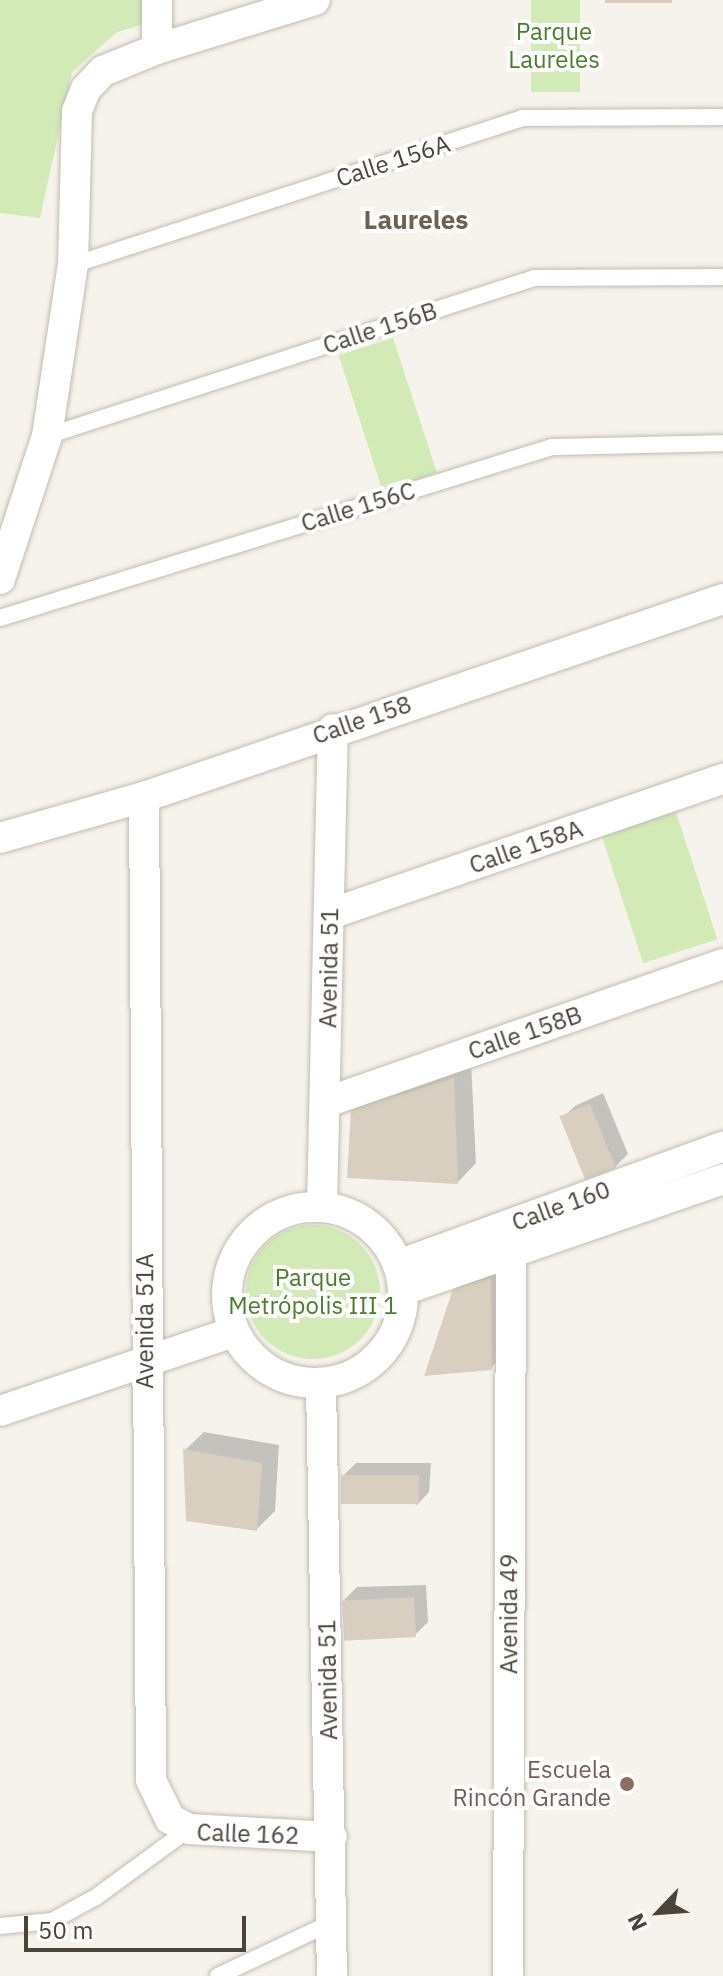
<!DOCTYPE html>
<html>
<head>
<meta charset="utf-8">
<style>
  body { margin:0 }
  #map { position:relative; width:723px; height:1976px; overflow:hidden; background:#f6f3ec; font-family:"IBM Plex Sans",sans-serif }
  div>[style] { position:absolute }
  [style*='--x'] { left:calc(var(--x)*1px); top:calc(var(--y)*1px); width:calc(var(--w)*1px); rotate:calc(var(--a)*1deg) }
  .green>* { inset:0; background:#d2eab5; transform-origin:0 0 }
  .round { border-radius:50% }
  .shadow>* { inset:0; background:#0003 }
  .building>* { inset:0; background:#d8cfc1; transform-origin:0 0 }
  .roads { filter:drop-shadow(0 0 2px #c2bbae) drop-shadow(0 0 2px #c2bbae) }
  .lane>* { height:16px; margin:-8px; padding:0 8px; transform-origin:8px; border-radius:8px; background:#fff }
  .street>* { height:30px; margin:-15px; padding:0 15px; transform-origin:15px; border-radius:15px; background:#fff }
  .street>.ring { margin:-15px; padding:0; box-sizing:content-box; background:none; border:30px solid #fff; border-radius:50% }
  .dots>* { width:22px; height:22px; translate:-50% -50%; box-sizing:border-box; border:4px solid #fff; border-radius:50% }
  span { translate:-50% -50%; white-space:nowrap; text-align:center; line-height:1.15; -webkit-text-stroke:8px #fff; paint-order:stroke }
  .park-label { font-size:24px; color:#4a7f2a }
  .street-label { font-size:24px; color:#4b4439 }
  .education-label { font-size:24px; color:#785e54 }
  .right { translate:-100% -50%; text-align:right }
  .neighbourhood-label { font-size:26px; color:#6e6250; font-weight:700 }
  .north { position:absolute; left:619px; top:1872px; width:80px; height:80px; -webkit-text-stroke:6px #fff; paint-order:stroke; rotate:245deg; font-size:22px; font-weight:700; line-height:32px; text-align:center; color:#4b4439 }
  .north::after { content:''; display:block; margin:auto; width:28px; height:36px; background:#4b4439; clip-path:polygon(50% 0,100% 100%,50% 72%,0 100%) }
  .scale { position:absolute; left:24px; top:1916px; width:222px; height:36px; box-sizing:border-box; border:4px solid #4b4439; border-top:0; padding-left:10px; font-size:24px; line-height:28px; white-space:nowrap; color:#4b4439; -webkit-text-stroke:6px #fff; paint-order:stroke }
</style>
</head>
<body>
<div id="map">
  <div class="green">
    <div style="clip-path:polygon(0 0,155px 0,155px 21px,117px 32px,72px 72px,40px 218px,0 213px)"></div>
    <div style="left:531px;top:0;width:49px;height:92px"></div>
    <div style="left:393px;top:338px;width:142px;height:57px;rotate:72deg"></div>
    <div style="left:674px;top:806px;width:140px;height:78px;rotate:72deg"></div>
    <div class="round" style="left:246px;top:1225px;width:134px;height:134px"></div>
  </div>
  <div class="shadow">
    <div style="clip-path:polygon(471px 1062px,476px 1163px,458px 1182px,353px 1111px,372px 1092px)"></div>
    <div style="clip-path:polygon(603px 1093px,628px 1154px,615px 1167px,562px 1118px,575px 1106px)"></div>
    <div style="clip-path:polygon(508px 1261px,509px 1349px,491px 1368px,455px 1290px,473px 1272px)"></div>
    <div style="clip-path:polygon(204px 1432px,279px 1445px,275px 1511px,257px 1529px,185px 1450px)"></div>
    <div style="clip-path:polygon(356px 1463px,431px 1463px,429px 1492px,417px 1505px,343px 1476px)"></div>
    <div style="clip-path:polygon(426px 1585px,428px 1622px,415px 1635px,344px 1600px,357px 1587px)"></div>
  </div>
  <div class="building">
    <div style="left:605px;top:0;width:67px;height:3px"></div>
    <div style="clip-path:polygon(454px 1078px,458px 1184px,347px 1178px,351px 1110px)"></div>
    <div style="left:590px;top:1104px;width:69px;height:33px;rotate:68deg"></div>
    <div style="clip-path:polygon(491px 1278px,492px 1370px,424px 1376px,453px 1289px)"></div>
    <div style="clip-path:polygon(183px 1449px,262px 1463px,257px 1531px,186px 1521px)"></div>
    <div style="left:341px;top:1475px;width:78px;height:29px"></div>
    <div style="left:414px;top:1597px;width:40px;height:72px;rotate:87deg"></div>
  </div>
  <div class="roads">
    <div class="lane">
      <div style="--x:73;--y:265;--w:472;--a:-18.1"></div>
      <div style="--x:522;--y:118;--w:201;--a:-0.3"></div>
      <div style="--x:47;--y:436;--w:512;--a:-17.97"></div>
      <div style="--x:534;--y:278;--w:189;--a:-0.3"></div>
      <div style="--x:0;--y:618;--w:578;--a:-17.21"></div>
      <div style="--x:552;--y:447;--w:171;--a:-1.3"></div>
      <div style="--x:0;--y:1926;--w:52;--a:-5.5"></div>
      <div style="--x:52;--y:1921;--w:50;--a:-28.6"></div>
      <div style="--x:96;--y:1897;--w:115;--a:-36.2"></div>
      <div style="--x:218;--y:1976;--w:127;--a:-25.2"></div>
    </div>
    <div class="street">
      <div style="--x:157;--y:49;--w:49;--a:-90"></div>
      <div style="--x:0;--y:579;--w:151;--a:-71.8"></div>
      <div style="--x:47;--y:436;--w:173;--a:-81.4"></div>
      <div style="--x:73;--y:265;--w:154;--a:-88.5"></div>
      <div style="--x:77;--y:111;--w:24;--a:-68"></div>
      <div style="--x:86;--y:89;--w:25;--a:-47"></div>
      <div style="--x:103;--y:71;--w:58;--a:-22.2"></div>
      <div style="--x:157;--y:49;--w:165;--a:-17.2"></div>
      <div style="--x:144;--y:797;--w:983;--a:89.59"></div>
      <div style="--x:151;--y:1780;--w:43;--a:64"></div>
      <div style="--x:170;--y:1819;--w:21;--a:28"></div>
      <div style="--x:189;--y:1829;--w:143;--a:3.2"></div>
      <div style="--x:0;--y:838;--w:150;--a:-15.9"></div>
      <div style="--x:144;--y:797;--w:612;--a:-18.88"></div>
      <div style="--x:330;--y:914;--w:416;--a:-19"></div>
      <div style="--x:327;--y:1102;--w:419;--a:-19.2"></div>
      <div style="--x:322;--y:1206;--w:477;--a:-88.7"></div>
      <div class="ring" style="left:227px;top:1207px;width:146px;height:146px"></div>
      <div style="--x:398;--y:1265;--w:346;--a:-20"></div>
      <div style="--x:403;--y:1290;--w:339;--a:-19.1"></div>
      <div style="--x:321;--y:1384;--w:592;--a:88.94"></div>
      <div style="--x:0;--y:1411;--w:247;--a:-18.7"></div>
      <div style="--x:508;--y:1976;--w:723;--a:-89.76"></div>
    </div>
  </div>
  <div class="dots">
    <div style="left:627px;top:1784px;background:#8d6e63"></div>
  </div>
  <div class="park-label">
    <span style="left:554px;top:46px">Parque<br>Laureles</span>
    <span style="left:313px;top:1292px">Parque<br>Metrópolis III 1</span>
  </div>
  <div class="street-label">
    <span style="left:393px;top:161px;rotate:-18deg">Calle 156A</span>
    <span style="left:380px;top:328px;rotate:-18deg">Calle 156B</span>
    <span style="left:358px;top:507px;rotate:-17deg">Calle 156C</span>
    <span style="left:362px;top:720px;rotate:-19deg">Calle 158</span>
    <span style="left:526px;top:847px;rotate:-19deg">Calle 158A</span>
    <span style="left:329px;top:968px;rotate:-89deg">Avenida 51</span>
    <span style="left:525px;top:1033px;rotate:-19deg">Calle 158B</span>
    <span style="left:561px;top:1206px;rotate:-20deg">Calle 160</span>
    <span style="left:145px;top:1321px;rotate:-90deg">Avenida 51A</span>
    <span style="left:509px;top:1614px;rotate:-90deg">Avenida 49</span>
    <span style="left:328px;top:1680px;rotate:-91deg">Avenida 51</span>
    <span style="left:248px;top:1834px;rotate:2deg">Calle 162</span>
  </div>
  <div class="education-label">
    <span class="right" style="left:611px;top:1784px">Escuela<br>Rincón Grande</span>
  </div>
  <div class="neighbourhood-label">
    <span style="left:416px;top:220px">Laureles</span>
  </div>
  <div class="north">N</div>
  <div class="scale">50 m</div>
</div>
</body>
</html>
